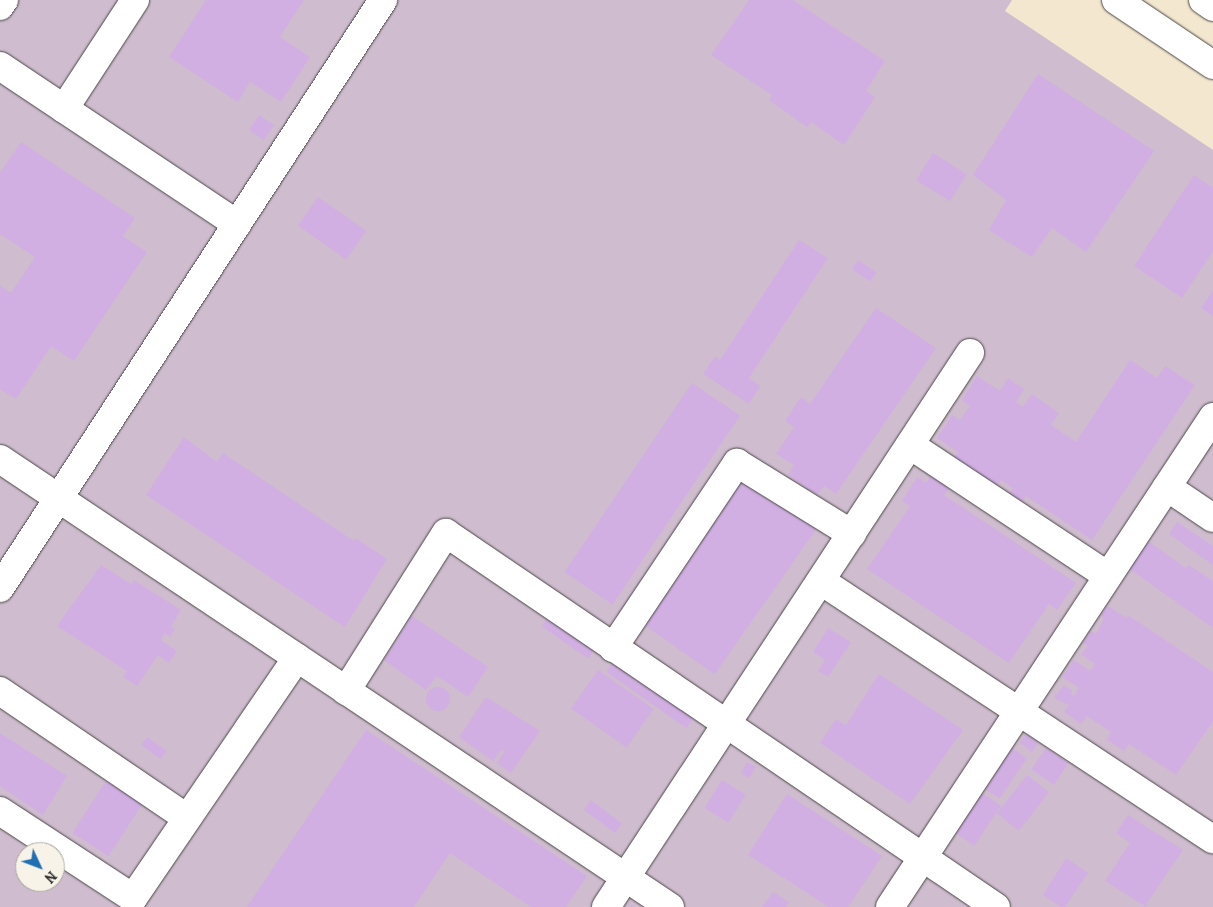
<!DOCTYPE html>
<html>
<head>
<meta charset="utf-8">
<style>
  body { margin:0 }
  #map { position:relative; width:1213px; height:907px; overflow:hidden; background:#f3e7cf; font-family:Alegreya,serif }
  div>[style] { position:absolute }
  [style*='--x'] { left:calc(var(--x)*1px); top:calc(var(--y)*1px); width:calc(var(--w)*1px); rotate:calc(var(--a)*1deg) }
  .industrial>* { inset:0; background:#cfbdcf }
  .building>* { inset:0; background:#d1afe2; transform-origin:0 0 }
  .round { border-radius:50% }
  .roads { filter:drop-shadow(0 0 1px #494744) drop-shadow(0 0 1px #494744) }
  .minor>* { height:28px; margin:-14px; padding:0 14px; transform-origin:14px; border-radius:14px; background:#fff }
  .highway>* { height:28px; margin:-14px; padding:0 14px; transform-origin:14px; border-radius:14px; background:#fff }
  span { translate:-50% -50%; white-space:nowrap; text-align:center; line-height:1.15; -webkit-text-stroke:4px #f7f3e8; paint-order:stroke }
  .north { position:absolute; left:15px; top:842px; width:50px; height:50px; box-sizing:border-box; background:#f7f3e8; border:1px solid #a5a39c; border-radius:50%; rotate:133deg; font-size:14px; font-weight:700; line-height:20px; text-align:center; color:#2b2b2b }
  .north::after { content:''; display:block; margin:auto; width:18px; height:22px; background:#1f6fb2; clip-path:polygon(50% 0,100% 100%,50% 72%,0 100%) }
</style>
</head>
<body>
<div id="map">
  <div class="industrial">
    <div style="clip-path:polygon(evenodd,0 0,1012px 0,1005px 11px,1213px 150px,1213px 907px,0 907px,0 0,25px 852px,55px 852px,55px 882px,25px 882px,25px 852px)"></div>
  </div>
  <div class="building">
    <div style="clip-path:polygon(206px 0,304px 0,280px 37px,310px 57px,281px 102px,250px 82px,238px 102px,169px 57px)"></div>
    <div style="clip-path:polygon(749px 0,793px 0,885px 61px,866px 91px,875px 97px,844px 145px,811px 122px,807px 127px,769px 100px,772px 95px,711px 55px)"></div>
    <div style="clip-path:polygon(1038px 74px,1154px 151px,1086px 252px,1052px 228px,1032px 257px,989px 230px,1006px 200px,973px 175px)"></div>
    <div style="left:259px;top:115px;width:18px;height:18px;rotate:34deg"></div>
    <div style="clip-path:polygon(21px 142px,135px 218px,123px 236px,147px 252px,74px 361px,51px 346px,16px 399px,0 389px,0 286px,11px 293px,35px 257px,0 234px,0 173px)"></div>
    <div style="left:933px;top:153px;width:40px;height:32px;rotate:32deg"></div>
    <div style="clip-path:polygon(1194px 175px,1213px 188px,1213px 251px,1182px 298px,1134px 266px)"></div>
    <div style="left:318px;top:197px;width:59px;height:35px;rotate:35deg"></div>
    <div style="clip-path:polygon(799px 240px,828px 258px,749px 378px,760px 386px,749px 404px,703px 374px,715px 356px,720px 360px)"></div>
    <div style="left:858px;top:260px;width:22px;height:11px;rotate:34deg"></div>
    <div style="clip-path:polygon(1213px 291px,1213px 316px,1201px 308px)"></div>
    <div style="clip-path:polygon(876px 308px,936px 348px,836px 494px,824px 486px,817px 495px,788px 475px,794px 465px,776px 454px,794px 427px,785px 421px,801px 397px,810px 404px)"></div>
    <div style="clip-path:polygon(1130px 360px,1157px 378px,1165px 366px,1195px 385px,1092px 540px,1026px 496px,1020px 505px,1007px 497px,1013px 488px,1001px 480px,995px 489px,953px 461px,958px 452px,937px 438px,952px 415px,960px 420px,970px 406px,962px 400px,977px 376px,1000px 391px,1008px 378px,1024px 389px,1016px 402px,1023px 407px,1032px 394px,1059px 413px,1051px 425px,1076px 442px)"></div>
    <div style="left:692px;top:383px;width:58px;height:228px;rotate:34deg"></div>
    <div style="clip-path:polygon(184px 437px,217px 462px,223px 453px,354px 541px,356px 538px,387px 559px,345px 627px,146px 495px)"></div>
    <div style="clip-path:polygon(931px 475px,950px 487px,944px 495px,1076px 583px,1057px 610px,1049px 604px,1009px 663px,867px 569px,910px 506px,902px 501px,917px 477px,926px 483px)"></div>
    <div style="left:740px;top:476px;width:93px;height:177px;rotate:35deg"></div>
    <div style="clip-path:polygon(1177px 522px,1213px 546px,1213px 565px,1169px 534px)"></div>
    <div style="clip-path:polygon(1142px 537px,1186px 568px,1189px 565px,1213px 581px,1213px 628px,1124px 565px)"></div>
    <div style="clip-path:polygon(101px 565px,131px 584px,134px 580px,181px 610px,171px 626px,175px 629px,170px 637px,165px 633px,161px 640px,177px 651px,169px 663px,158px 655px,137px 686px,123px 677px,127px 671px,57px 626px)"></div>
    <div style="clip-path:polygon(1108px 606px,1126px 618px,1128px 615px,1213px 672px,1213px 721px,1176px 775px,1129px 744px,1124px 751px,1107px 740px,1111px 732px,1087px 716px,1081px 724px,1064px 712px,1069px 705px,1054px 698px,1064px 685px,1073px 691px,1070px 694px,1074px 696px,1079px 688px,1062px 677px,1074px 660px,1090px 671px,1095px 664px,1081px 654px,1088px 646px,1083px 643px,1091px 631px,1096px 634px,1104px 619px,1100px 616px)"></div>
    <div style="left:550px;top:615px;width:56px;height:14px;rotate:35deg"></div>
    <div style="clip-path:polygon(412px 616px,488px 667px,468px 697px,437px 676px,426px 690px,384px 660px)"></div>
    <div style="clip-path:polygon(828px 628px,851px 642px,828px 677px,818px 671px,825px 660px,813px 652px)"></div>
    <div style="left:616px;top:658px;width:98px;height:17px;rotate:35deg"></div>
    <div style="left:598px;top:670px;width:68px;height:47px;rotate:35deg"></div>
    <div style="clip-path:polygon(879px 674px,963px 730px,910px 804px,820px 743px,836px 719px,846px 725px)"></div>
    <div class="round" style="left:426px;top:687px;width:24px;height:24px"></div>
    <div style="clip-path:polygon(486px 697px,540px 731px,511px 773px,497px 763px,505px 751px,501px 750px,493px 761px,459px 737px)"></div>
    <div style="clip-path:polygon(366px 730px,587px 876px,566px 907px,531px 907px,450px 853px,414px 907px,247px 907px)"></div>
    <div style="clip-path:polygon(0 733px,67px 776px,43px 815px,0 786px)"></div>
    <div style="clip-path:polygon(1025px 734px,1038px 742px,1032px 752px,1020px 743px)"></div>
    <div style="left:147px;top:737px;width:24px;height:10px;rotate:35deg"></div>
    <div style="left:1012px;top:748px;width:18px;height:49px;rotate:34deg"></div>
    <div style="left:1046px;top:748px;width:27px;height:26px;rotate:34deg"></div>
    <div style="left:747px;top:762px;width:10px;height:13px;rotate:29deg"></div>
    <div style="left:110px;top:775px;width:43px;height:69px;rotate:33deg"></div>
    <div style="left:1027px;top:775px;width:28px;height:49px;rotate:38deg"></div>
    <div style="left:722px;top:780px;width:28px;height:33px;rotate:32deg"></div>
    <div style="left:982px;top:793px;width:23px;height:48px;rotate:34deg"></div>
    <div style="clip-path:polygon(787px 794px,882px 856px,848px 907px,829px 907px,748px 855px)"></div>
    <div style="left:591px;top:800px;width:39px;height:12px;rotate:37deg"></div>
    <div style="clip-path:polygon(1128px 815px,1183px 850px,1145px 906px,1105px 881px,1130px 843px,1116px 833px)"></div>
    <div style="clip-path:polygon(1066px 858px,1088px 873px,1065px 907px,1061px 907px,1043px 895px)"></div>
    <div style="clip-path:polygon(773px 892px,789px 902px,786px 907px,762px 907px)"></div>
  </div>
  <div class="roads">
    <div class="minor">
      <div style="--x:1116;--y:0;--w:117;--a:33.8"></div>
      <div style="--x:0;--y:6;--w:7;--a:-56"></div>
      <div style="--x:0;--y:66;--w:285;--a:33.7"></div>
      <div style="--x:64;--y:109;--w:130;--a:-56.9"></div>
      <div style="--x:910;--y:445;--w:237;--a:33.5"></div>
      <div style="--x:0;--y:459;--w:806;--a:33.77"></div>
      <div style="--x:1167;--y:487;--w:55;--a:34"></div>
      <div style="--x:821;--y:581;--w:469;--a:33.4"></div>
      <div style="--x:0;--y:588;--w:702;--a:-56.92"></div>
      <div style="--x:613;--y:648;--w:223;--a:-56.2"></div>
      <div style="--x:737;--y:463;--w:135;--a:31.7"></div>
      <div style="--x:0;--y:691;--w:226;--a:34.2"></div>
      <div style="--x:346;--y:691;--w:187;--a:-57.7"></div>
      <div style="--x:446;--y:533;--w:665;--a:34.22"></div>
      <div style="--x:0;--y:811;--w:159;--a:33.2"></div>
      <div style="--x:133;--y:898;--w:291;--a:-55.7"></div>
      <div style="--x:606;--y:907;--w:663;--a:-56.69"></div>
      <div style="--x:890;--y:907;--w:587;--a:-56.61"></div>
    </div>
    <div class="highway">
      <div style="--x:1203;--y:0;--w:12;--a:35"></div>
    </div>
  </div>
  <div class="north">N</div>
</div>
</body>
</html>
